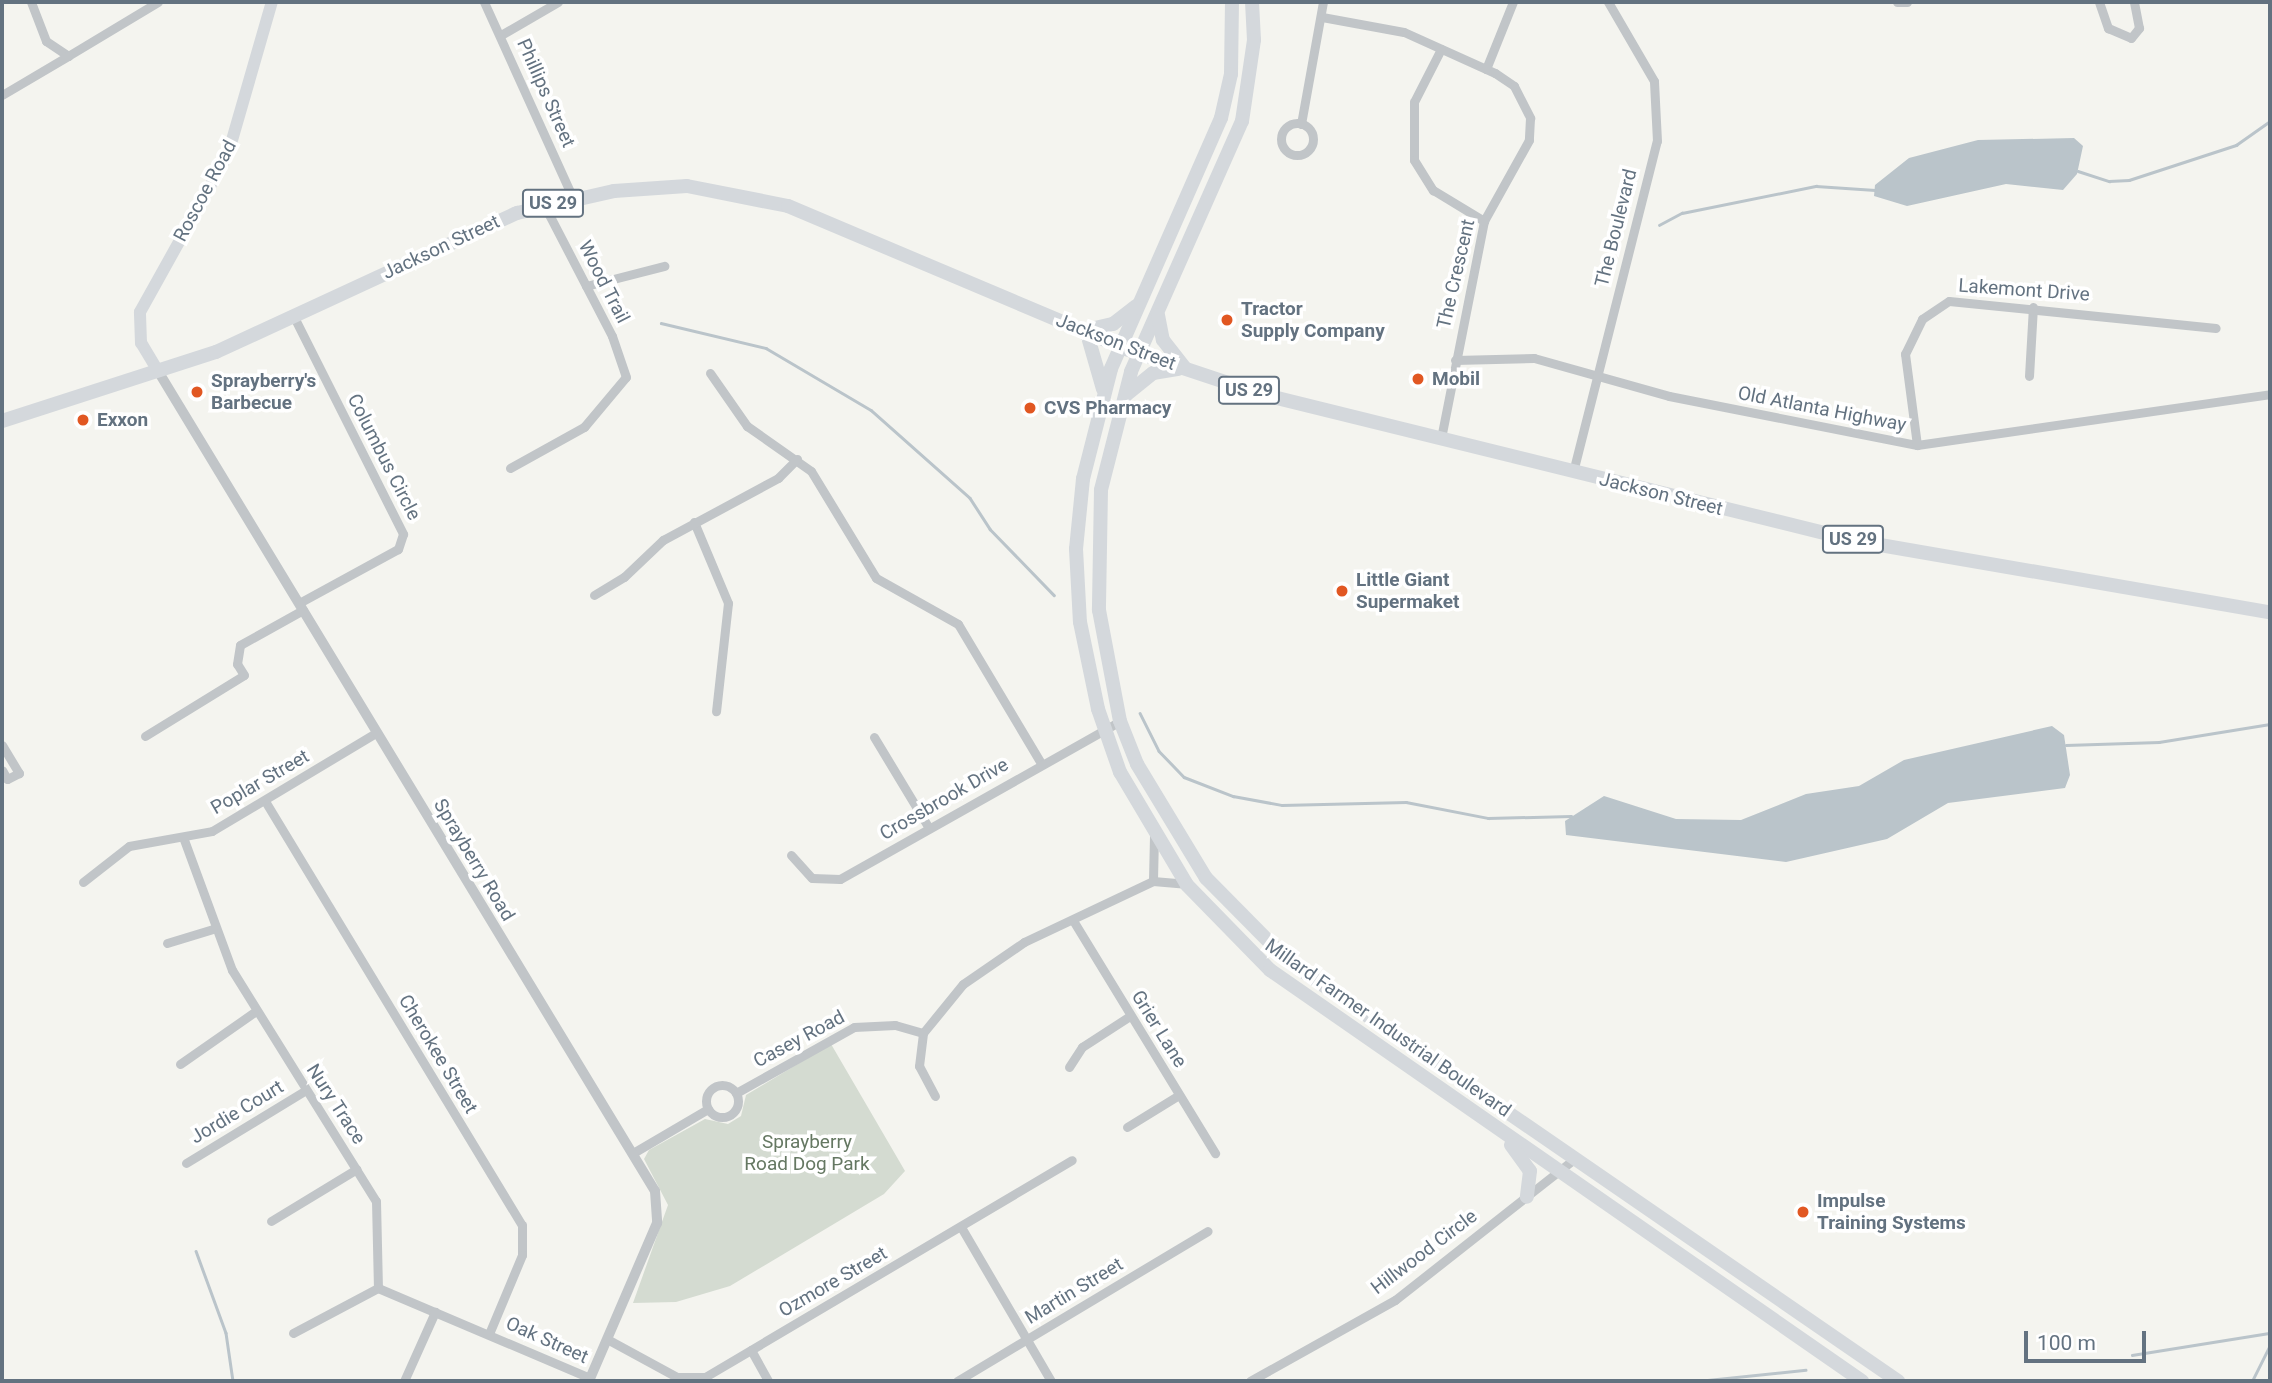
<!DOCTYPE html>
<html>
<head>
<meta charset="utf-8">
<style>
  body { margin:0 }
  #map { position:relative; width:2272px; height:1383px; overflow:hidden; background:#f4f4ef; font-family:Roboto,sans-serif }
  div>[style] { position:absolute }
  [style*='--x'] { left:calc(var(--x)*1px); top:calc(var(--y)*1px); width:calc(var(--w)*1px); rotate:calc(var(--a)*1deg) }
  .green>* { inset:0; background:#d4dbd1 }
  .water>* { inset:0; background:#bac4ca }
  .stream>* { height:2.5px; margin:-1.25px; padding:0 1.25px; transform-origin:1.25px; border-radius:1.25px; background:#bac4ca }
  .minor>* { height:9px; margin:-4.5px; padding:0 4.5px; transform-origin:4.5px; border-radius:4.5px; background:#c1c5c8 }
  .minor>.ring { margin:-4.5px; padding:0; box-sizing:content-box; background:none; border:9px solid #c1c5c8; border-radius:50% }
  .tertiary>* { height:10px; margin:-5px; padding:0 5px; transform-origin:5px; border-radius:5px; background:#c1c5c8 }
  .secondary>* { height:12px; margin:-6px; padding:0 6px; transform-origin:6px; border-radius:6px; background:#d4d8dc }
  .primary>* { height:14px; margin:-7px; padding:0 7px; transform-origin:7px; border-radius:7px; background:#d4d8dc }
  .dots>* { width:19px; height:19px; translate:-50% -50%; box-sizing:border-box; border:4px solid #fff; border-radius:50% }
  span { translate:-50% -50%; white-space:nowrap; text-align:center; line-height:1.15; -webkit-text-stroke:7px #fff; paint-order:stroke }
  .shield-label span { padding:2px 5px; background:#fff; border:2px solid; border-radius:5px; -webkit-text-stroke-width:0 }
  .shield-label { font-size:18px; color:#637280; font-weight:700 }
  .street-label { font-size:19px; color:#637280 }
  .poi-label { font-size:19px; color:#637280; font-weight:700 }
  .left { translate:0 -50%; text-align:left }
  .park-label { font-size:19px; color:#657862 }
  .frame { position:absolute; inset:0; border:4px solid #637280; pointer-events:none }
  .scale { position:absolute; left:2024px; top:1331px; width:122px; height:32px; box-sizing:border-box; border:4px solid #637280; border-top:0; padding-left:9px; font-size:21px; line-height:24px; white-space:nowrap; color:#637280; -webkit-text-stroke:5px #fff; paint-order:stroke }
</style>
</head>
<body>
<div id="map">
  <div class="green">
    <i style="clip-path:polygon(831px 1044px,905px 1171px,884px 1194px,730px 1286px,676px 1302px,633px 1303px,668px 1205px,644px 1159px,649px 1150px,705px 1119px,728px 1124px,741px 1116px,746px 1095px)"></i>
  </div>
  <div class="water">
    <i style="clip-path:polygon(2074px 138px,2083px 146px,2077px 174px,2063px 190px,2006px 184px,1907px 206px,1874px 196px,1875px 185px,1909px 158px,1978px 140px)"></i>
    <i style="clip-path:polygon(2052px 726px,2064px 735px,2070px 775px,2065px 788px,1948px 803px,1887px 839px,1786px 862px,1566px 835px,1565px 821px,1604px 796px,1676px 819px,1741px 820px,1806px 794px,1859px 786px,1904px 760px)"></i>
  </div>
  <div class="stream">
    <i style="--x:2078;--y:171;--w:33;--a:18"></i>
    <i style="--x:2109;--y:181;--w:20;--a:-3"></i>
    <i style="--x:2129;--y:180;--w:113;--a:-18.1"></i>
    <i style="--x:2236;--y:145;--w:42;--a:-35.2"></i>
    <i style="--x:1659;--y:225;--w:26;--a:-28"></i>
    <i style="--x:1682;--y:213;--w:137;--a:-11.4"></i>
    <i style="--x:1816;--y:186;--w:59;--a:3.9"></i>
    <i style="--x:661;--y:323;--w:108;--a:13.4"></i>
    <i style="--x:766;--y:348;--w:122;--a:30.6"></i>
    <i style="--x:871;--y:410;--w:132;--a:41.6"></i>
    <i style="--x:970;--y:498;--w:37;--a:57"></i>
    <i style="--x:990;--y:529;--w:92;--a:45.9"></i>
    <i style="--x:1140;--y:713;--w:42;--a:63.4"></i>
    <i style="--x:1159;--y:751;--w:36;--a:46"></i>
    <i style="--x:1184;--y:777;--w:53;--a:21.2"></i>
    <i style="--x:1233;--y:796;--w:50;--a:10.4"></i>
    <i style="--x:1282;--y:805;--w:124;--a:-1.4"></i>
    <i style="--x:1406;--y:802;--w:84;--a:11"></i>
    <i style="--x:1488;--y:818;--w:83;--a:-1.4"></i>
    <i style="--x:2066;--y:745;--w:93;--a:-1.8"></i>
    <i style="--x:2159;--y:742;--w:112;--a:-9.2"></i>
    <i style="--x:196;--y:1251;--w:87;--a:69.9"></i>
    <i style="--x:226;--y:1333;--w:49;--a:81.7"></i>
    <i style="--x:2132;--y:1355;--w:140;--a:-9.1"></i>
    <i style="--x:1698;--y:1381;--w:108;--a:-5.9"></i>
    <i style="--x:2252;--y:1381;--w:40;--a:-63.4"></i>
  </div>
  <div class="minor">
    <i style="--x:31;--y:2;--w:42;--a:69"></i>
    <i style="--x:46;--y:41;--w:27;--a:34"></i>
    <i style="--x:68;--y:56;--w:105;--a:-31"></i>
    <i style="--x:484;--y:2;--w:215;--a:65.6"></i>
    <i style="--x:1897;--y:2;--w:10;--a:0"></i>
    <i style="--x:2099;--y:2;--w:28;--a:71"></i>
    <i style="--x:2108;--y:28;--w:25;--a:23"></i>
    <i style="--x:2131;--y:38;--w:13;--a:-51"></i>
    <i style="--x:2139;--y:28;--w:26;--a:-101"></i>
    <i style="--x:1322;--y:17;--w:83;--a:10.4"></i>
    <i style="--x:1404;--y:32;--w:100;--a:24.3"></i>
    <i style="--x:1495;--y:73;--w:23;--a:34"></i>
    <i style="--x:1514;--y:86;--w:36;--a:63"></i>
    <i style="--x:1530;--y:118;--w:22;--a:93"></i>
    <i style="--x:1529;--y:140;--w:93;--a:119.1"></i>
    <i style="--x:1484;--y:221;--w:221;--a:101.2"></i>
    <i style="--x:501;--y:35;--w:66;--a:-30.1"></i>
    <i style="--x:1441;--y:49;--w:59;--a:117"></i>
    <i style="--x:1414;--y:102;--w:58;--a:90"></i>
    <i style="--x:1414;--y:160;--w:36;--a:58"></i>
    <i style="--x:1433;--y:190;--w:60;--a:31.3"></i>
    <i style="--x:1486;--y:69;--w:72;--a:-68.1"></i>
    <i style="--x:2;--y:95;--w:77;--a:-30.6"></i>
    <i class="ring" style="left:1281px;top:123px;width:23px;height:23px"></i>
    <i style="--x:1301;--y:124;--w:124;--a:-79.8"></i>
    <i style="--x:586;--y:286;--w:81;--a:-14.4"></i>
    <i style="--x:294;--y:317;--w:243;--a:63.3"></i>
    <i style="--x:403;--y:534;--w:16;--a:108"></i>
    <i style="--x:398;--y:549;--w:113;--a:151.4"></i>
    <i style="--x:1455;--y:360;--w:79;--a:-1.5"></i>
    <i style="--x:1534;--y:358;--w:140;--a:15.7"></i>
    <i style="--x:1669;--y:396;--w:253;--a:11.2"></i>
    <i style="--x:1917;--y:445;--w:357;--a:-8.2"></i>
    <i style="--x:710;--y:373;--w:65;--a:55.1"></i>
    <i style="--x:747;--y:426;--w:78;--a:35.1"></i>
    <i style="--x:811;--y:471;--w:125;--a:58.7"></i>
    <i style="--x:876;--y:578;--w:94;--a:29.3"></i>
    <i style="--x:958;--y:624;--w:162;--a:59.2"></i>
    <i style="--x:2029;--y:376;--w:69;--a:-86.7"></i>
    <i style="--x:1917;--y:445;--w:92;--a:-97.5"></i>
    <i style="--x:1905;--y:354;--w:39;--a:-64"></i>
    <i style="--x:1922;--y:319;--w:32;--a:-34"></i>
    <i style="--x:1949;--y:301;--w:268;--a:5.8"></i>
    <i style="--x:510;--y:468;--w:85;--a:-29"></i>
    <i style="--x:584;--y:427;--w:65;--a:-50"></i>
    <i style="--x:626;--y:377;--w:43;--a:-108.9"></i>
    <i style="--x:612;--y:336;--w:148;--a:-117.4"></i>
    <i style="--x:1573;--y:472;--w:341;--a:-75.8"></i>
    <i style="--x:1657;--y:141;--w:60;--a:-92.9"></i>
    <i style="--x:1654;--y:81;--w:91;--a:-120.2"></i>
    <i style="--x:694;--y:522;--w:88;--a:67.2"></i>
    <i style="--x:728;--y:603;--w:109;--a:96.3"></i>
    <i style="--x:594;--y:595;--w:35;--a:-31"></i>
    <i style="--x:624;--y:577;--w:54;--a:-43.5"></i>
    <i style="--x:663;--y:540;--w:131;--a:-28.3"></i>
    <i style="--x:778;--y:478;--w:27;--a:-45"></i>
    <i style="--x:145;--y:736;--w:116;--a:-31.6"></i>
    <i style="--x:244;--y:675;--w:13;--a:-122"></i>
    <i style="--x:237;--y:664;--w:19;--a:-81"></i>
    <i style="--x:240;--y:645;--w:72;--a:-29.1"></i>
    <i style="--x:874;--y:737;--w:106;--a:58.9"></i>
    <i style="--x:2;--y:745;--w:33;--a:59"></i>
    <i style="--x:19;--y:773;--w:13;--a:153"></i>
    <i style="--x:7;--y:779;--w:10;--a:-119"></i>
    <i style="--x:265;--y:801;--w:496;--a:58.8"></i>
    <i style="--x:522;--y:1225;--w:30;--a:90"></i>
    <i style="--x:522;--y:1255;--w:86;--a:112.7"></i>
    <i style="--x:1154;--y:836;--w:45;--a:91.3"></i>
    <i style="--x:1153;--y:881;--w:32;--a:5"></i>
    <i style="--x:183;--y:837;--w:142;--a:69.8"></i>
    <i style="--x:232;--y:970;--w:272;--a:58.1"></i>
    <i style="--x:376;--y:1201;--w:87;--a:88.7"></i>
    <i style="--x:791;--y:855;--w:31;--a:48"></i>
    <i style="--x:812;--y:878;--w:28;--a:2"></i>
    <i style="--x:840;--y:879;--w:322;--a:-29.4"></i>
    <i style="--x:83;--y:882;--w:58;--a:-38"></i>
    <i style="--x:129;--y:846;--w:84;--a:-10.2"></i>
    <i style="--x:212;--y:831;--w:191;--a:-30.9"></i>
    <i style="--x:1074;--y:922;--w:271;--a:58.6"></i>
    <i style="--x:167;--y:943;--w:48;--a:-16.9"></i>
    <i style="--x:180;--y:1064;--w:93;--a:-34.9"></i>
    <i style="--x:1069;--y:1067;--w:24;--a:-57"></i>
    <i style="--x:1082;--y:1047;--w:57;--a:-32.9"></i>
    <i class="ring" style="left:706px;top:1085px;width:23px;height:23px"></i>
    <i style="--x:736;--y:1093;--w:135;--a:-29.2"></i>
    <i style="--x:854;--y:1027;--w:41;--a:-2.8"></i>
    <i style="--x:895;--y:1025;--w:29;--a:16"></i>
    <i style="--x:935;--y:1096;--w:34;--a:-118"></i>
    <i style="--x:919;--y:1066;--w:33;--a:-83"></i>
    <i style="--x:923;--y:1033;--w:63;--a:-50.8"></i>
    <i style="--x:963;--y:984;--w:74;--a:-34.5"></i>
    <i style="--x:1024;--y:942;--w:143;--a:-25.3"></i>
    <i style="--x:1127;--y:1127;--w:61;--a:-31.6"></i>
    <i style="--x:633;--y:1153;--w:87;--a:-30.4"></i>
    <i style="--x:186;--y:1163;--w:140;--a:-31.3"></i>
    <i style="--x:271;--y:1221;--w:100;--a:-31.2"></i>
    <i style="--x:961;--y:1227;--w:178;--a:59.7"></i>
    <i style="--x:378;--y:1288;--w:230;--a:23"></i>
    <i style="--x:293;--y:1333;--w:96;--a:-27.9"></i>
    <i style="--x:607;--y:1339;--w:80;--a:28.5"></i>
    <i style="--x:677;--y:1377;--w:28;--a:0"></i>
    <i style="--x:705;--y:1377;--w:426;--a:-30.6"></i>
    <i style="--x:751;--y:1350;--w:35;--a:61"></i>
    <i style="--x:404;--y:1381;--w:76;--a:-65.8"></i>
    <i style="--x:957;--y:1381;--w:292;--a:-30.9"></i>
    <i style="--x:1250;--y:1381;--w:166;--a:-29.2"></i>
    <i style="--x:1395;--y:1300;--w:228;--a:-38.2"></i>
  </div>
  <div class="tertiary">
    <i style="--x:158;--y:371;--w:959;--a:58.78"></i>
    <i style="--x:655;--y:1191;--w:32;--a:86"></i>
    <i style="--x:657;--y:1223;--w:172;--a:113.3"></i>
  </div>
  <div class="secondary">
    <i style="--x:158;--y:371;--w:33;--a:-121"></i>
    <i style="--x:141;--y:343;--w:31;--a:-92"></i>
    <i style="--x:140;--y:312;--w:181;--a:-60.9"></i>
    <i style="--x:228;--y:154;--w:158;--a:-73.9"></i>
  </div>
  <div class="primary">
    <i style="--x:1232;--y:2;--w:72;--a:90.8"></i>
    <i style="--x:1231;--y:74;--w:45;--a:102.8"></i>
    <i style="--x:1221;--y:118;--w:274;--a:113.7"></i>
    <i style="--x:1111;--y:369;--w:114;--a:104.3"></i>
    <i style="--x:1083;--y:479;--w:70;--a:95.7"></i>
    <i style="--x:1076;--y:549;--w:73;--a:86.9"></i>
    <i style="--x:1080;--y:622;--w:89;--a:78.3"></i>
    <i style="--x:1098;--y:709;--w:67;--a:70.8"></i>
    <i style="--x:1120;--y:772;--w:131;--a:59.3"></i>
    <i style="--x:1187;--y:885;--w:119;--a:45.7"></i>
    <i style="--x:1270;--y:970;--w:721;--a:34.77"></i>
    <i style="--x:1252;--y:2;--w:38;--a:87"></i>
    <i style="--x:1254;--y:40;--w:82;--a:98.4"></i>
    <i style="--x:1242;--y:121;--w:274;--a:113.9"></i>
    <i style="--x:1131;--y:372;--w:122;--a:104.3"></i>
    <i style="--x:1101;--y:490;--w:120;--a:91"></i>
    <i style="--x:1099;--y:610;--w:113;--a:79.3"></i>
    <i style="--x:1120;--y:721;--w:46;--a:68.4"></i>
    <i style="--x:1137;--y:764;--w:133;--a:58.8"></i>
    <i style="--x:1206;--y:878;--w:117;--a:45.3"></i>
    <i style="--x:1288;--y:961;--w:741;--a:34.55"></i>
    <i style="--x:1158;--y:315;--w:25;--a:79"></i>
    <i style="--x:1163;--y:340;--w:34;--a:52"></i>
    <i style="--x:1103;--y:389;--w:61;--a:-106.1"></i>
    <i style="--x:1086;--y:330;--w:28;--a:-13"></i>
    <i style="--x:1113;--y:324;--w:29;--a:-38"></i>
    <i style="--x:1127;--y:394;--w:33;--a:-39"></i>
    <i style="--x:1153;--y:373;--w:26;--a:-9"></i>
    <i style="--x:2;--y:421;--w:225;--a:-17.9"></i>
    <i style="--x:216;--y:352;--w:332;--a:-24.8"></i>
    <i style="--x:517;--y:213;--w:99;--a:-12.8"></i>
    <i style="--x:614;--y:191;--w:73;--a:-3.9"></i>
    <i style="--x:687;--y:186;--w:103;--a:11.2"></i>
    <i style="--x:788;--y:206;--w:367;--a:22.9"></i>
    <i style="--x:1126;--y:349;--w:142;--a:18.4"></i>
    <i style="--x:1261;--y:394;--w:614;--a:13.86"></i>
    <i style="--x:1857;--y:541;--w:419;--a:9.8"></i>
    <i style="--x:1511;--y:1145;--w:32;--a:54"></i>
    <i style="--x:1530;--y:1171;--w:26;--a:97"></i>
  </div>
  <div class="dots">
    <i style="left:1227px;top:320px;background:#e15722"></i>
    <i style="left:1418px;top:379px;background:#e15722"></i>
    <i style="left:197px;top:392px;background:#e15722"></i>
    <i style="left:1030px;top:408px;background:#e15722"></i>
    <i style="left:83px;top:420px;background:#e15722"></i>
    <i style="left:1342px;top:591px;background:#e15722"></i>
    <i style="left:1803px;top:1212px;background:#e15722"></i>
  </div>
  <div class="shield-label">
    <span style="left:553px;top:203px">US 29</span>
    <span style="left:1249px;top:390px">US 29</span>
    <span style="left:1853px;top:539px">US 29</span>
  </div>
  <div class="street-label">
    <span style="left:546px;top:93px;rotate:66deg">Phillips Street</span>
    <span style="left:205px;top:191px;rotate:-62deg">Roscoe Road</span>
    <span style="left:1616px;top:228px;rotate:-76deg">The Boulevard</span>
    <span style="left:441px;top:247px;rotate:-25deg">Jackson Street</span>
    <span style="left:1456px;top:274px;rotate:-77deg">The Crescent</span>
    <span style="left:604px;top:282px;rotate:63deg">Wood Trail</span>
    <span style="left:2024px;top:290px;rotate:4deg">Lakemont Drive</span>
    <span style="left:1116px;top:342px;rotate:21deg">Jackson Street</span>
    <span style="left:1822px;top:409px;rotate:11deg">Old Atlanta Highway</span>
    <span style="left:384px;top:457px;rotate:63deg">Columbus Circle</span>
    <span style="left:1661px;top:494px;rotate:14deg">Jackson Street</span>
    <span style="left:260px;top:782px;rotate:-30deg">Poplar Street</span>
    <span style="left:944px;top:799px;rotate:-30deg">Crossbrook Drive</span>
    <span style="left:474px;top:860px;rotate:59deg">Sprayberry Road</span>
    <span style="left:1388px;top:1028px;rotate:35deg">Millard Farmer Industrial Boulevard</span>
    <span style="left:1159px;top:1029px;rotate:58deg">Grier Lane</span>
    <span style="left:799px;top:1039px;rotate:-28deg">Casey Road</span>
    <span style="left:438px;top:1054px;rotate:59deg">Cherokee Street</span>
    <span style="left:336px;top:1104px;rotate:57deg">Nury Trace</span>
    <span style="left:237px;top:1112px;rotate:-31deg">Jordie Court</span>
    <span style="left:1424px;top:1252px;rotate:-37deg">Hillwood Circle</span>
    <span style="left:833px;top:1282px;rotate:-30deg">Ozmore Street</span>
    <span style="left:1074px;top:1291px;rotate:-31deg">Martin Street</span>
    <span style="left:547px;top:1340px;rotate:24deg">Oak Street</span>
  </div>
  <div class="poi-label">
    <span class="left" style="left:1241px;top:320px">Tractor<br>Supply Company</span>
    <span class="left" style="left:1432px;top:379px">Mobil</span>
    <span class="left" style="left:211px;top:392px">Sprayberry's<br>Barbecue</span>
    <span class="left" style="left:1044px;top:408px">CVS Pharmacy</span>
    <span class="left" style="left:97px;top:420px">Exxon</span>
    <span class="left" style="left:1356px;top:591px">Little Giant<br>Supermaket</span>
    <span class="left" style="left:1817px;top:1212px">Impulse<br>Training Systems</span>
  </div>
  <div class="park-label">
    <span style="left:807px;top:1153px">Sprayberry<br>Road Dog Park</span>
  </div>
  <div class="frame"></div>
  <div class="scale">100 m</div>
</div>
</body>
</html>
